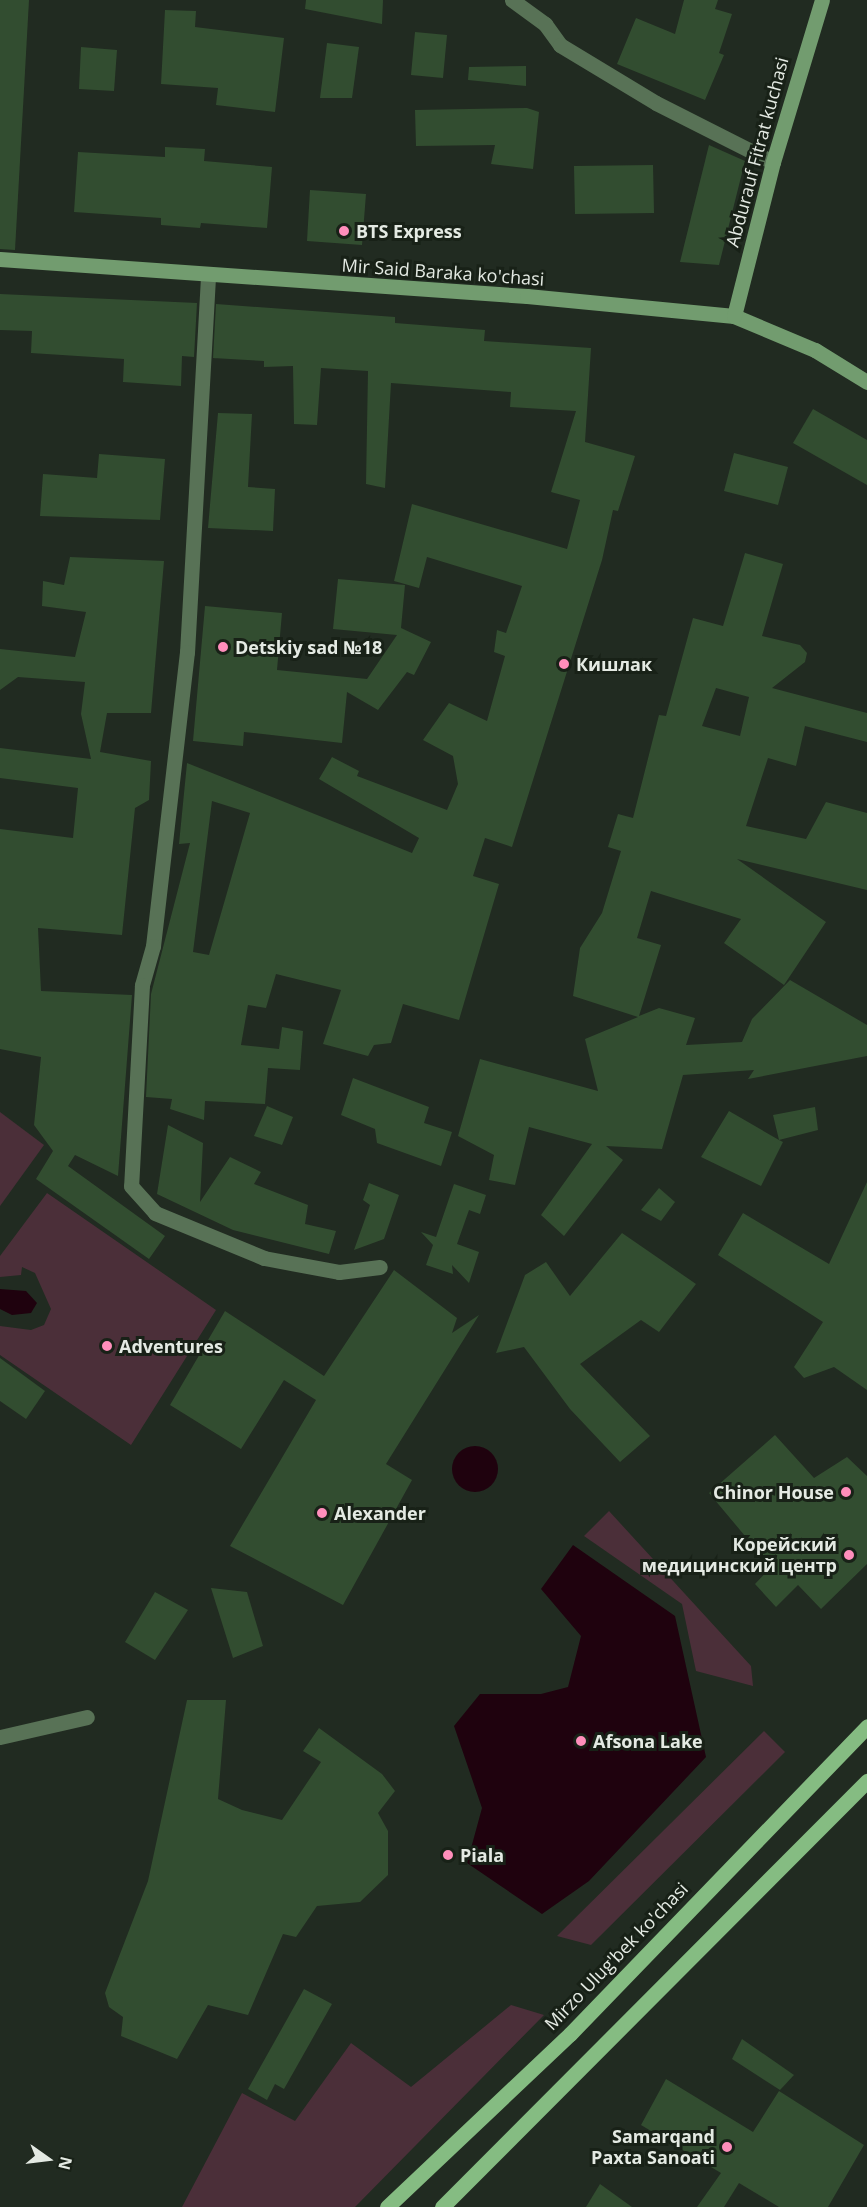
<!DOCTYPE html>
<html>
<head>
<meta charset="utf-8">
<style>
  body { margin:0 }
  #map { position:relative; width:867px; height:2207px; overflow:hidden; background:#212b21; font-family:"Open Sans",sans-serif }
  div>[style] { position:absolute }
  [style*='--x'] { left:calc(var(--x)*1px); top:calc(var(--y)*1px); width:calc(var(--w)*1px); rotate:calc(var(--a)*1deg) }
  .green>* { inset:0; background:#4b2f39 }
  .water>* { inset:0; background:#1f020e }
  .round { border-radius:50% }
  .building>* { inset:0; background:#324d30 }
  .street>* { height:15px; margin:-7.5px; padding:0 7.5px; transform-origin:7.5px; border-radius:7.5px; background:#587256 }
  .secondary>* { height:15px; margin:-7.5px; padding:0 7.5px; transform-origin:7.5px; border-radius:7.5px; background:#729c6f }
  .primary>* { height:15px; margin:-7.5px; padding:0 7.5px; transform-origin:7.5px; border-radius:7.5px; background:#85bc82 }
  .dots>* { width:16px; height:16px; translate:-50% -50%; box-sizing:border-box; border:3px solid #182117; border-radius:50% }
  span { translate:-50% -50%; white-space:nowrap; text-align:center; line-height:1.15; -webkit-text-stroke:6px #182117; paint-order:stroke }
  .street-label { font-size:18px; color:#e4eae3 }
  .poi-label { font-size:18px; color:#e4eae3; font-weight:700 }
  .left { translate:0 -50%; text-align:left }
  .right { translate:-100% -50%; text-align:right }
  .north { position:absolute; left:18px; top:2129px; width:60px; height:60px; -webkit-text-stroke:4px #182117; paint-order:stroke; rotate:104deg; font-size:16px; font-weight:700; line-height:24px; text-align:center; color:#e4eae3 }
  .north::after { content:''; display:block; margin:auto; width:21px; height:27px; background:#e4eae3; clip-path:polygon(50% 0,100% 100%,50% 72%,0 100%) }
</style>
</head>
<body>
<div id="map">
  <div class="green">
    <i style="clip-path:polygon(0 1112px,44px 1145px,0 1206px)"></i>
    <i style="clip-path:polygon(47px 1193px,216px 1310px,131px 1445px,0 1355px,0 1326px,31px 1330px,44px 1325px,51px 1309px,35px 1273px,22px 1267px,21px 1275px,0 1277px,0 1256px)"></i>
    <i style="clip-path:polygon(609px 1511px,751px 1666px,753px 1686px,696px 1671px,682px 1604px,584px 1536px)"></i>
    <i style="clip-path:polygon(764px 1731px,785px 1752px,591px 1945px,557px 1936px)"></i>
    <i style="clip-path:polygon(511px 2005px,544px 2015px,355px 2207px,182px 2207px,242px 2093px,295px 2121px,351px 2043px,411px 2087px)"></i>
  </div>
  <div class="water">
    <i style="clip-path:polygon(0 1289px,26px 1291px,37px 1303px,31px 1313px,12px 1315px,0 1309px)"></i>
    <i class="round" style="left:452px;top:1446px;width:46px;height:46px"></i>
    <i style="clip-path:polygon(573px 1545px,675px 1616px,706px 1757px,589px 1881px,542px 1914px,467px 1863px,482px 1808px,454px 1726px,480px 1694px,541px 1694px,568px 1687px,581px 1636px,541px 1589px)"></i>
  </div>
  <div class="building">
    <i style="clip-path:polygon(0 0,29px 0,15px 250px,0 249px)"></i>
    <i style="clip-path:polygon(306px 0,383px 0,382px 24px,305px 9px)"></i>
    <i style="clip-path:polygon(684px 0,718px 0,715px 9px,732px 14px,719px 53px,724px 55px,705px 100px,617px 64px,636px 18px,675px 34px)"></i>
    <i style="clip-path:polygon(165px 10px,196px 11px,195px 27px,284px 38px,275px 112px,216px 105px,218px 88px,161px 84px)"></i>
    <i style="clip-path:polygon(415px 32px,447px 35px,443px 78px,411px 75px)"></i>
    <i style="clip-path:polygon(327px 43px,359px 47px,352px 98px,320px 98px)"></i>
    <i style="clip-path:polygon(81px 47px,117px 50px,114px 91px,79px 89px)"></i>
    <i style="clip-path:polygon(526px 66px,526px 86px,468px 80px,469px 67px)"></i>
    <i style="clip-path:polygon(527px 108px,539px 112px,533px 169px,491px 164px,495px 145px,416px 146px,415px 110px)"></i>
    <i style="clip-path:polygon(709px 145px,745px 161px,719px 265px,680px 262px)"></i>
    <i style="clip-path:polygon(165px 147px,205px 149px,204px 161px,272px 167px,267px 228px,201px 223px,200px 228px,161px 225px,161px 218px,74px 212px,78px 152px,165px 157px)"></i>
    <i style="clip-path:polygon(653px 165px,654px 213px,575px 214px,574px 166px)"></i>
    <i style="clip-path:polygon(310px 190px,366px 194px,362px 245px,307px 241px)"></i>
    <i style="clip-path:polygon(0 294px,197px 303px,194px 357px,182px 356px,181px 386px,123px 382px,124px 359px,31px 353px,32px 331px,0 330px)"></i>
    <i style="clip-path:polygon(evenodd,216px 304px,395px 317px,395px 323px,485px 330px,484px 341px,591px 348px,585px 442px,635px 456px,618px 511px,613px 510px,602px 560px,512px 847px,485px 838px,473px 876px,499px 884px,459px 1020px,403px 1004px,391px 1043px,374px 1045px,368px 1056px,323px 1044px,341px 990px,276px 974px,266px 1008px,248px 1005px,241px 1045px,279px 1049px,282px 1027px,303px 1031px,300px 1070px,268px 1068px,265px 1104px,205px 1101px,204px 1120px,170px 1109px,172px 1099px,146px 1097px,151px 994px,190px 843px,179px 844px,187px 763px,412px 853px,419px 838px,319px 779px,332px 757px,359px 771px,357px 776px,447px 810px,458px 784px,453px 756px,423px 740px,449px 703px,487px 721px,505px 656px,494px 652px,497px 630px,506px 633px,522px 586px,427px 557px,419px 588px,394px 581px,412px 504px,567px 549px,580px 500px,551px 492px,576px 411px,510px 407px,511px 392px,391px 383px,385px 488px,366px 484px,368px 371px,321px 368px,317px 425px,294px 424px,293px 366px,264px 367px,264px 361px,213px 358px,216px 304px,212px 801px,250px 813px,209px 955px,193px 952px,212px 801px)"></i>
    <i style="clip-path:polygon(813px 409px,867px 440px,867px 485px,793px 443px)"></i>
    <i style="clip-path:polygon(218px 413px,252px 414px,248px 487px,275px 489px,273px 531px,208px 528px)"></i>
    <i style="clip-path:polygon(734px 453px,788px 467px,778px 505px,724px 491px)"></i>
    <i style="clip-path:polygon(99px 454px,165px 459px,160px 520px,40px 516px,43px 474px,97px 478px)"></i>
    <i style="clip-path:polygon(evenodd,745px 553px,783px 564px,762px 636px,800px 645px,807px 653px,805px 662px,772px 688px,867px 713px,867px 742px,805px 726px,796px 766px,768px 758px,746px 826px,806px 839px,826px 802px,867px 813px,867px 890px,737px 859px,826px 922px,784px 985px,724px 943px,741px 919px,651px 891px,637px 938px,661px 945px,639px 1016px,659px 1008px,695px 1018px,686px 1045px,742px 1042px,752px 1019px,790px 980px,867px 1025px,867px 1056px,748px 1079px,754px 1070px,683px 1075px,662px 1149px,606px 1146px,623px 1160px,564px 1236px,541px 1215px,592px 1144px,529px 1127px,515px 1185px,489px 1180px,494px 1155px,458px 1136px,480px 1059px,598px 1091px,585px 1039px,638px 1017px,573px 996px,580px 948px,602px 913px,621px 851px,608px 847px,618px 814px,633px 818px,659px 715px,666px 716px,693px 618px,723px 626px,745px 553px,716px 688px,749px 697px,740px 736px,702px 726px,716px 688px)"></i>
    <i style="clip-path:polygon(70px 557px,164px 561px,151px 713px,107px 713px,100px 752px,151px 761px,149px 800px,135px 808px,122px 935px,38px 928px,41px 991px,132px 995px,118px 1176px,75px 1155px,68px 1166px,165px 1236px,149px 1259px,36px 1179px,53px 1151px,34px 1125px,41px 1057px,0 1049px,0 829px,73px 838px,78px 788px,0 778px,0 748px,91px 759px,81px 714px,85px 682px,18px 677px,0 690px,0 649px,75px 657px,86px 612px,42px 606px,43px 581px,64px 585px)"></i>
    <i style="clip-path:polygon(338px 579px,405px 585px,401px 628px,431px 642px,414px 675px,407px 672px,378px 710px,347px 692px,342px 743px,244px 732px,243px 746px,193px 741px,205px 606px,282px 613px,277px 670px,367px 679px,397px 635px,333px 629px)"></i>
    <i style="clip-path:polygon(353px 1078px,429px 1107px,424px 1123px,452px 1132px,441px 1166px,377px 1143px,375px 1129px,341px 1115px)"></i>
    <i style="clip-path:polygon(267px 1106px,293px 1117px,282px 1145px,254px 1136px)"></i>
    <i style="clip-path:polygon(815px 1107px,818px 1130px,779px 1140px,783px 1142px,761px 1186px,701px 1157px,729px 1111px,779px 1140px,773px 1115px)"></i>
    <i style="clip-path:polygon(168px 1125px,203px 1143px,200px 1202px,230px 1157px,261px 1172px,254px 1184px,308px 1205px,305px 1224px,336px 1231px,329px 1254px,233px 1230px,157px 1194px)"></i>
    <i style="clip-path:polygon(867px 1182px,867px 1390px,834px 1367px,804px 1378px,794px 1367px,823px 1322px,718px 1255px,743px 1213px,829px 1264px)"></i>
    <i style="clip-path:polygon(369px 1183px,399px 1195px,384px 1239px,354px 1250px,370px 1205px,363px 1200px)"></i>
    <i style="clip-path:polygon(454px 1184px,486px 1195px,480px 1214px,469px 1210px,457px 1244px,479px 1252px,469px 1283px,452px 1265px,453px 1274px,426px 1265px,433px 1245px,421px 1232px,436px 1237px)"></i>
    <i style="clip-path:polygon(659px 1188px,675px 1202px,661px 1221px,641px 1210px)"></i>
    <i style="clip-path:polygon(622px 1233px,696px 1284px,659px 1332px,641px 1320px,580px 1364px,650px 1436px,620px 1462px,570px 1409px,524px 1347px,496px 1353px,525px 1275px,546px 1262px,570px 1296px)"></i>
    <i style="clip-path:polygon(394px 1270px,457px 1318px,452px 1333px,479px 1315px,386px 1464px,412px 1480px,343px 1605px,230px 1546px,316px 1400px,284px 1380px,241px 1449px,170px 1405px,225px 1311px,324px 1376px)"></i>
    <i style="clip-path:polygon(0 1358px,45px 1391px,26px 1419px,0 1401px)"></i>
    <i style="clip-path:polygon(775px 1435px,814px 1478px,847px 1457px,867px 1476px,867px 1564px,821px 1609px,798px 1585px,776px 1607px,755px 1584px,771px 1567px,709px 1493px)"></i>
    <i style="clip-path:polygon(211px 1588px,247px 1592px,263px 1646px,233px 1658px)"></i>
    <i style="clip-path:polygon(155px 1592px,188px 1610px,155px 1660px,125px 1642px)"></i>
    <i style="clip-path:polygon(187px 1700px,226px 1700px,218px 1799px,242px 1810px,282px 1820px,321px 1762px,303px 1751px,319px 1728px,382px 1774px,395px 1791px,378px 1813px,388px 1831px,388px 1875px,360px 1902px,317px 1906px,296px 1937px,283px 1934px,248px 2015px,208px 2005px,177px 2059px,121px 2036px,123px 2017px,109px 2007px,105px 1993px,148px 1881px)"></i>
    <i style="clip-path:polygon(304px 1989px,332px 2004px,284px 2089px,275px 2084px,267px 2100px,248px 2089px)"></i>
    <i style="clip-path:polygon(742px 2039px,794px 2075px,780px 2090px,732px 2059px)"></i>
    <i style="clip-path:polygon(666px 2079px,753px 2132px,779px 2091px,864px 2145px,828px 2207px,779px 2207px,739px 2183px,724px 2207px,697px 2207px,721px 2173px,641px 2125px)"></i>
    <i style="clip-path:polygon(600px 2184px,632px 2207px,586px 2207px)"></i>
  </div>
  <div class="street">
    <i style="--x:512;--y:0;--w:41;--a:36"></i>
    <i style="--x:545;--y:24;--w:26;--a:54"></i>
    <i style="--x:560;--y:45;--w:112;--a:31.1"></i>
    <i style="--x:656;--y:103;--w:131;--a:26.8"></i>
    <i style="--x:208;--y:277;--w:376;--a:93.2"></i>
    <i style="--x:187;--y:652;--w:296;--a:96.6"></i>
    <i style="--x:153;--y:946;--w:41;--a:105.8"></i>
    <i style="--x:142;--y:985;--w:201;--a:93.1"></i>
    <i style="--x:131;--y:1186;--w:36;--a:48"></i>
    <i style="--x:155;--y:1213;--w:118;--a:22.4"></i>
    <i style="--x:264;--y:1258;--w:76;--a:10.6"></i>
    <i style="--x:339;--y:1272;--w:41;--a:-7"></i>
    <i style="--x:0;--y:1737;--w:89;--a:-12.9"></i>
  </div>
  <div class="secondary">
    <i style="--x:0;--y:259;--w:528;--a:4.02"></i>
    <i style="--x:527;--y:296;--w:208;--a:5.5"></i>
    <i style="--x:734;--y:316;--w:88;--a:22.8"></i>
    <i style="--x:815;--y:350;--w:61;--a:31.6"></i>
    <i style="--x:734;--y:316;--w:159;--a:-75.8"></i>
    <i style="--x:773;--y:162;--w:169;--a:-73.2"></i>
  </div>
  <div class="primary">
    <i style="--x:387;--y:2207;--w:252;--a:-43.4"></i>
    <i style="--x:570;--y:2034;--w:428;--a:-46"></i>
    <i style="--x:442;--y:2207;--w:602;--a:-45.07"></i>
  </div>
  <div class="dots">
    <i style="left:344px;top:231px;background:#ff8ebb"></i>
    <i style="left:223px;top:647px;background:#ff8ebb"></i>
    <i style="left:564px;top:664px;background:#ff8ebb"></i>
    <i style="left:107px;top:1346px;background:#ff8ebb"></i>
    <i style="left:846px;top:1492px;background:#ff8ebb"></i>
    <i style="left:322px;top:1513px;background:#ff8ebb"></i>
    <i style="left:849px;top:1555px;background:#ff8ebb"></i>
    <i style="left:581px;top:1741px;background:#ff8ebb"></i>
    <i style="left:448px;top:1855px;background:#ff8ebb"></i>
    <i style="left:727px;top:2147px;background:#ff8ebb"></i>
  </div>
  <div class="street-label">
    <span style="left:757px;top:152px;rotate:-75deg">Abdurauf Fitrat kuchasi</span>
    <span style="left:443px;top:272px;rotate:4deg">Mir Said Baraka ko'chasi</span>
    <span style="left:616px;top:1956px;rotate:-46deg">Mirzo Ulug'bek ko'chasi</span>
  </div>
  <div class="poi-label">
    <span class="left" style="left:356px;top:231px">BTS Express</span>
    <span class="left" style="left:235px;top:647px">Detskiy sad №18</span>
    <span class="left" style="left:576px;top:664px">Кишлак</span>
    <span class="left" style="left:119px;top:1346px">Adventures</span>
    <span class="right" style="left:834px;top:1492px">Chinor House</span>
    <span class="left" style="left:334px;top:1513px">Alexander</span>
    <span class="right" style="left:837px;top:1555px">Корейский<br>медицинский центр</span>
    <span class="left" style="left:593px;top:1741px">Afsona Lake</span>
    <span class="left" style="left:460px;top:1855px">Piala</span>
    <span class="right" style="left:715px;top:2147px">Samarqand<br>Paxta Sanoati</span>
  </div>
  <div class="north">N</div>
</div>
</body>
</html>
